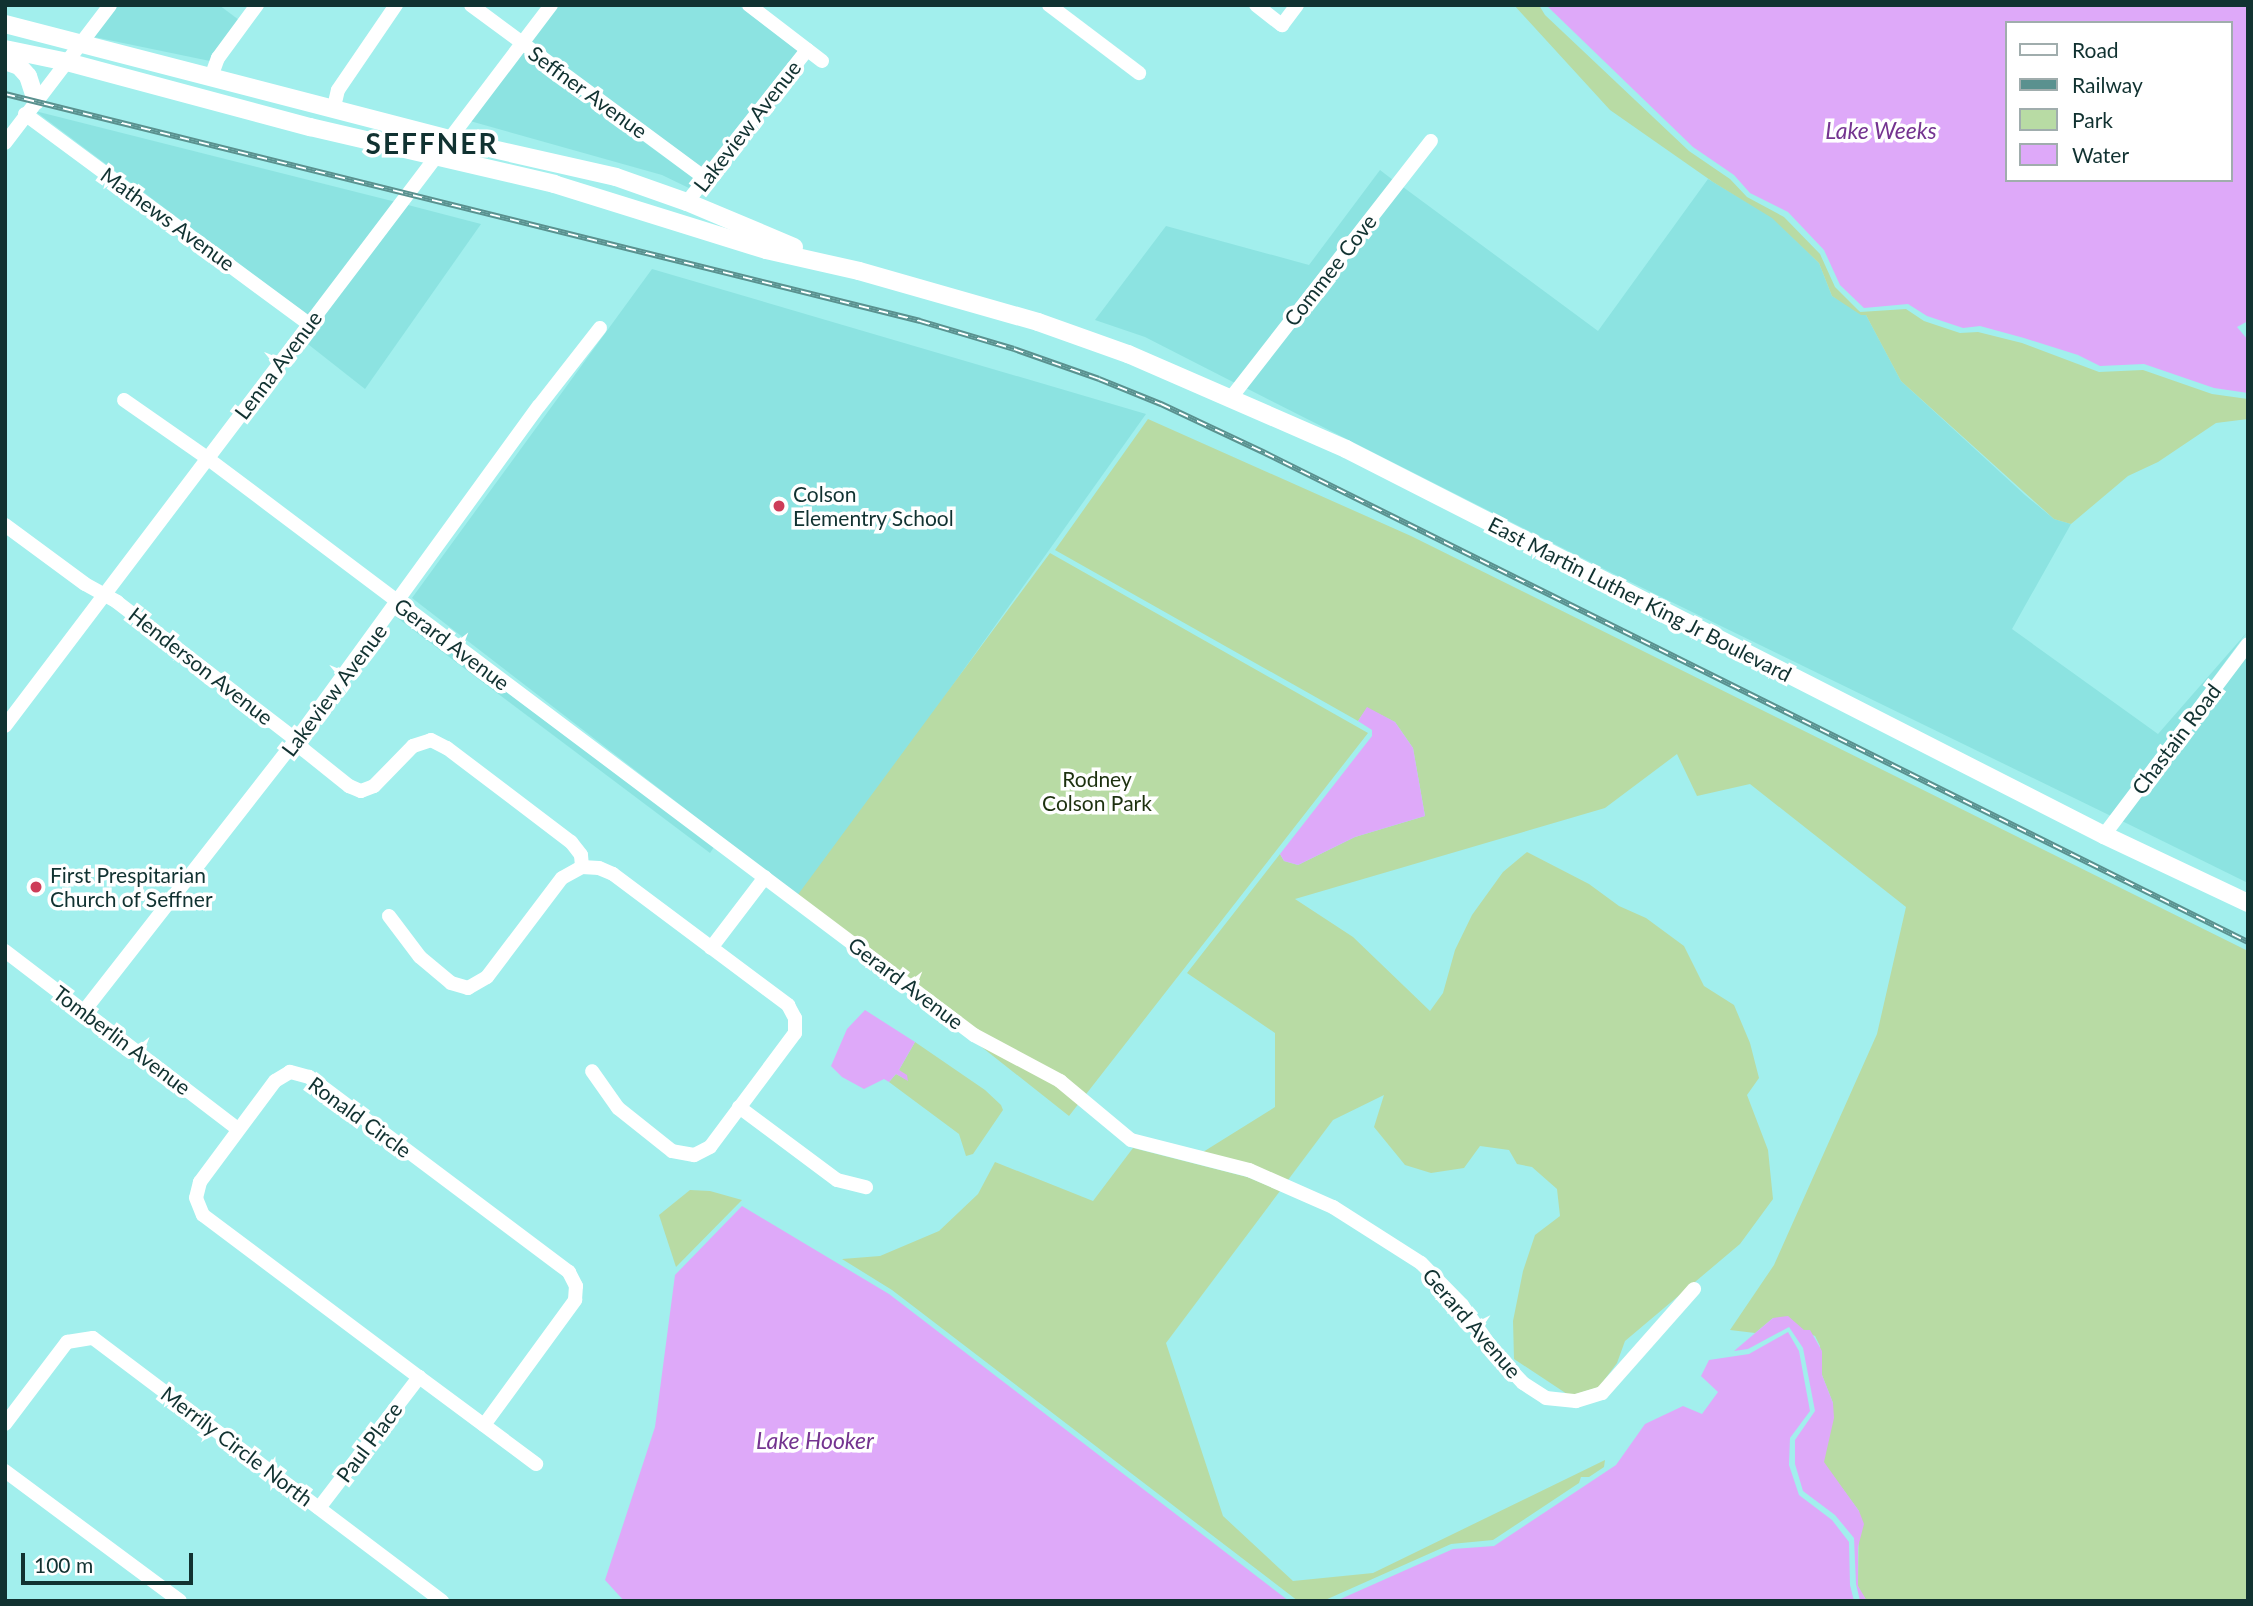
<!DOCTYPE html>
<html>
<head>
<meta charset="utf-8">
<style>
  body { margin:0 }
  #map { position:relative; width:2253px; height:1606px; overflow:hidden; background:#a2efed; font-family:Lato,sans-serif }
  div>[style] { position:absolute }
  [style*='--x'] { left:calc(var(--x)*1px); top:calc(var(--y)*1px); width:calc(var(--w)*1px); rotate:calc(var(--a)*1deg) }
  .built>* { inset:0; background:#8ce3e1 }
  .green>* { inset:0; background:#b8dba4 }
  .water>* { inset:0; background:#dea9f9 }
  .minor>* { height:14px; margin:-7px; padding:0 7px; transform-origin:7px; border-radius:7px; background:#fff }
  .major>* { height:18px; margin:-9px; padding:0 9px; transform-origin:9px; border-radius:9px; background:#fff }
  .rail>* { height:6px; margin-top:-3px; transform-origin:0; background:repeating-linear-gradient(90deg,#fff 0 10px,#5a918f 0 20px); box-sizing:border-box; border-block:2px solid #5a918f }
  .dots>* { width:19px; height:19px; translate:-50% -50%; box-sizing:border-box; border:4px solid #fff; border-radius:50% }
  span { translate:-50% -50%; white-space:nowrap; text-align:center; line-height:1.15; -webkit-text-stroke:7px #fff; paint-order:stroke }
  .street-label { font-size:21px; color:#113231 }
  .poi-label { font-size:21px; color:#113231 }
  .left { translate:0 -50%; text-align:left }
  .park-label { font-size:21px; color:#1d310f }
  .water-label { font-size:23px; color:#743490; font-style:italic }
  .district-label { font-size:28px; color:#113231; font-weight:700; letter-spacing:2px }
  .frame { position:absolute; inset:0; border:7px solid #113231; pointer-events:none }
  .legend { position:absolute; left:2005px; top:21px; width:228px; height:161px; box-sizing:border-box; background:#fff; border:2px solid #a0adad; margin:0; padding:9px 12px; list-style:none; font-size:21px; color:#113231 }
  .legend li { display:flex; align-items:center; gap:14px; height:35px }
  .legend b { width:35px; border:2px solid #a0adad }
  .scale { position:absolute; left:21px; top:1553px; width:172px; height:32px; box-sizing:border-box; border:4px solid #113231; border-top:0; padding-left:9px; font-size:21px; line-height:24px; white-space:nowrap; color:#113231; -webkit-text-stroke:5px #fff; paint-order:stroke }
</style>
</head>
<body>
<div id="map">
  <div class="built">
    <i style="clip-path:polygon(118px 5px,219px 5px,239px 20px,210px 61px,94px 37px)"></i>
    <i style="clip-path:polygon(558px 5px,738px 5px,798px 51px,705px 171px,531px 42px)"></i>
    <i style="clip-path:polygon(523px 53px,697px 181px,691px 189px,662px 175px,470px 121px)"></i>
    <i style="clip-path:polygon(35px 111px,396px 202px,309px 316px)"></i>
    <i style="clip-path:polygon(1380px 170px,1393px 180px,1235px 383px,1145px 337px,1095px 320px,1166px 226px,1309px 265px)"></i>
    <i style="clip-path:polygon(1708px 179px,1772px 217px,1819px 263px,1832px 296px,1866px 315px,1901px 381px,2025px 495px,2054px 519px,2071px 524px,2012px 629px,2158px 734px,2248px 631px,2111px 816px,1612px 573px,1246px 388px,1403px 187px,1598px 331px)"></i>
    <i style="clip-path:polygon(408px 205px,481px 224px,365px 389px,304px 341px)"></i>
    <i style="clip-path:polygon(652px 269px,1146px 414px,801px 898px,412px 598px)"></i>
    <i style="clip-path:polygon(399px 612px,714px 847px,710px 853px,396px 617px)"></i>
    <i style="clip-path:polygon(2248px 654px,2248px 883px,2122px 821px)"></i>
  </div>
  <div class="green">
    <i style="clip-path:polygon(1514px 5px,1539px 5px,1545px 15px,1689px 151px,1730px 179px,1747px 197px,1784px 217px,1820px 254px,1835px 287px,1860px 312px,1906px 309px,1924px 321px,1960px 333px,1978px 332px,2022px 343px,2099px 372px,2143px 370px,2212px 394px,2248px 399px,2248px 419px,2216px 423px,2158px 462px,2128px 476px,2071px 524px,2054px 519px,1901px 381px,1866px 315px,1861px 315px,1832px 296px,1819px 263px,1772px 218px,1713px 182px,1610px 110px)"></i>
    <i style="clip-path:polygon(1148px 419px,1411px 536px,2248px 951px,2248px 1601px,1865px 1600px,1858px 1586px,1859px 1511px,1823px 1462px,1833px 1403px,1822px 1375px,1820px 1346px,1815px 1336px,1773px 1318px,1755px 1333px,1730px 1330px,1774px 1265px,1877px 1034px,1906px 907px,1750px 784px,1697px 796px,1677px 754px,1605px 808px,1295px 899px,1353px 937px,1430px 1011px,1443px 993px,1455px 950px,1472px 915px,1503px 872px,1527px 852px,1589px 884px,1619px 906px,1646px 918px,1684px 946px,1704px 986px,1734px 1005px,1750px 1043px,1759px 1078px,1747px 1095px,1768px 1150px,1773px 1199px,1740px 1244px,1625px 1341px,1617px 1363px,1599px 1387px,1576px 1394px,1567px 1394px,1514px 1359px,1513px 1321px,1523px 1271px,1535px 1235px,1560px 1216px,1557px 1189px,1532px 1167px,1517px 1164px,1509px 1150px,1480px 1146px,1464px 1168px,1431px 1173px,1405px 1165px,1374px 1127px,1384px 1095px,1333px 1120px,1288px 1180px,1203px 1152px,1275px 1107px,1275px 1033px,1187px 973px,1280px 854px,1284px 861px,1298px 865px,1355px 837px,1425px 816px,1413px 748px,1395px 722px,1367px 708px,1358px 721px,1055px 550px)"></i>
    <i style="clip-path:polygon(1050px 553px,1368px 733px,1069px 1116px,921px 999px,791px 904px)"></i>
    <i style="clip-path:polygon(915px 1042px,985px 1090px,1001px 1105px,1003px 1110px,973px 1154px,966px 1156px,959px 1134px,889px 1082px,896px 1074px,907px 1080px,899px 1070px)"></i>
    <i style="clip-path:polygon(1133px 1148px,1247px 1177px,1280px 1191px,1166px 1343px,1223px 1516px,1293px 1581px,1373px 1573px,1605px 1460px,1604px 1467px,1589px 1477px,1581px 1477px,1579px 1483px,1493px 1540px,1451px 1544px,1323px 1601px,1298px 1601px,892px 1290px,842px 1259px,880px 1256px,939px 1231px,978px 1194px,995px 1162px,1093px 1201px)"></i>
    <i style="clip-path:polygon(690px 1190px,710px 1191px,742px 1200px,676px 1267px,659px 1215px)"></i>
  </div>
  <div class="water">
    <i style="clip-path:polygon(evenodd,1546px 5px,2248px 5px,2248px 321px,2237px 327px,2248px 340px,2248px 393px,2214px 388px,2144px 364px,2100px 366px,2078px 355px,2024px 338px,1980px 326px,1963px 328px,1927px 316px,1908px 304px,1864px 308px,1840px 285px,1824px 250px,1788px 212px,1750px 193px,1734px 175px,1693px 147px,1546px 5px,2006px 23px,2230px 23px,2230px 180px,2006px 180px,2006px 23px)"></i>
    <i style="clip-path:polygon(1367px 707px,1395px 722px,1413px 748px,1425px 816px,1355px 837px,1298px 865px,1284px 861px,1280px 854px,1372px 736px,1372px 730px,1358px 721px)"></i>
    <i style="clip-path:polygon(865px 1010px,915px 1042px,899px 1070px,907px 1075px,908px 1081px,896px 1074px,889px 1082px,884px 1079px,864px 1089px,842px 1077px,831px 1066px,847px 1029px)"></i>
    <i style="clip-path:polygon(742px 1206px,889px 1294px,1289px 1601px,624px 1601px,605px 1580px,655px 1427px,675px 1275px)"></i>
    <i style="clip-path:polygon(1788px 1316px,1804px 1330px,1810px 1330px,1822px 1351px,1822px 1375px,1833px 1403px,1834px 1418px,1824px 1462px,1859px 1511px,1864px 1524px,1858px 1547px,1858px 1586px,1867px 1601px,1860px 1601px,1856px 1584px,1854px 1538px,1835px 1515px,1803px 1491px,1795px 1464px,1795px 1440px,1815px 1411px,1803px 1348px,1789px 1327px,1748px 1349px,1734px 1351px,1773px 1318px)"></i>
    <i style="clip-path:polygon(1788px 1332px,1799px 1351px,1810px 1411px,1790px 1438px,1789px 1465px,1799px 1495px,1832px 1520px,1849px 1542px,1850px 1585px,1854px 1601px,1336px 1601px,1453px 1549px,1494px 1546px,1616px 1465px,1645px 1424px,1683px 1406px,1702px 1414px,1718px 1392px,1701px 1376px,1709px 1360px,1749px 1354px)"></i>
  </div>
  <div class="minor">
    <i style="--x:471;--y:5;--w:292;--a:36.5"></i>
    <i style="--x:749;--y:5;--w:92;--a:37.5"></i>
    <i style="--x:1049;--y:5;--w:113;--a:37.1"></i>
    <i style="--x:1256;--y:5;--w:33;--a:38"></i>
    <i style="--x:1282;--y:25;--w:25;--a:-53"></i>
    <i style="--x:211;--y:77;--w:20;--a:-70"></i>
    <i style="--x:218;--y:58;--w:66;--a:-53.7"></i>
    <i style="--x:334;--y:107;--w:17;--a:-77"></i>
    <i style="--x:338;--y:90;--w:103;--a:-55.7"></i>
    <i style="--x:25;--y:114;--w:353;--a:36.5"></i>
    <i style="--x:5;--y:143;--w:173;--a:-52.7"></i>
    <i style="--x:687;--y:202;--w:194;--a:-51.7"></i>
    <i style="--x:1230;--y:399;--w:327;--a:-52.1"></i>
    <i style="--x:124;--y:400;--w:101;--a:34.9"></i>
    <i style="--x:207;--y:458;--w:960;--a:36.95"></i>
    <i style="--x:974;--y:1035;--w:98;--a:28.1"></i>
    <i style="--x:1060;--y:1081;--w:92;--a:39.7"></i>
    <i style="--x:1131;--y:1140;--w:122;--a:14.3"></i>
    <i style="--x:1249;--y:1170;--w:92;--a:23.8"></i>
    <i style="--x:1333;--y:1207;--w:104;--a:32.5"></i>
    <i style="--x:1421;--y:1263;--w:59;--a:45.7"></i>
    <i style="--x:1462;--y:1305;--w:58;--a:55.5"></i>
    <i style="--x:1495;--y:1353;--w:41;--a:47"></i>
    <i style="--x:1523;--y:1383;--w:27;--a:33"></i>
    <i style="--x:1546;--y:1398;--w:30;--a:6"></i>
    <i style="--x:1576;--y:1401;--w:27;--a:-17"></i>
    <i style="--x:1602;--y:1393;--w:139;--a:-48.5"></i>
    <i style="--x:5;--y:525;--w:99;--a:36.4"></i>
    <i style="--x:85;--y:584;--w:37;--a:29"></i>
    <i style="--x:117;--y:602;--w:226;--a:37.6"></i>
    <i style="--x:296;--y:740;--w:13;--a:51"></i>
    <i style="--x:304;--y:750;--w:58;--a:38.7"></i>
    <i style="--x:349;--y:786;--w:13;--a:23"></i>
    <i style="--x:361;--y:791;--w:14;--a:-21"></i>
    <i style="--x:374;--y:786;--w:56;--a:-45.7"></i>
    <i style="--x:413;--y:746;--w:19;--a:-18"></i>
    <i style="--x:431;--y:740;--w:18;--a:27"></i>
    <i style="--x:447;--y:748;--w:156;--a:37.2"></i>
    <i style="--x:571;--y:842;--w:16;--a:52"></i>
    <i style="--x:581;--y:855;--w:12;--a:85"></i>
    <i style="--x:5;--y:726;--w:904;--a:-52.86"></i>
    <i style="--x:2104;--y:835;--w:239;--a:-53"></i>
    <i style="--x:389;--y:916;--w:51;--a:52.9"></i>
    <i style="--x:420;--y:957;--w:40;--a:40"></i>
    <i style="--x:451;--y:983;--w:18;--a:16"></i>
    <i style="--x:468;--y:988;--w:22;--a:-30"></i>
    <i style="--x:487;--y:977;--w:124;--a:-52.9"></i>
    <i style="--x:562;--y:878;--w:23;--a:-29"></i>
    <i style="--x:582;--y:867;--w:17;--a:3"></i>
    <i style="--x:599;--y:868;--w:15;--a:23"></i>
    <i style="--x:613;--y:874;--w:219;--a:36.8"></i>
    <i style="--x:788;--y:1005;--w:15;--a:62"></i>
    <i style="--x:795;--y:1018;--w:15;--a:90"></i>
    <i style="--x:795;--y:1033;--w:142;--a:126.7"></i>
    <i style="--x:710;--y:1147;--w:18;--a:153"></i>
    <i style="--x:694;--y:1155;--w:22;--a:-170"></i>
    <i style="--x:672;--y:1151;--w:69;--a:-141.5"></i>
    <i style="--x:618;--y:1108;--w:45;--a:-125.1"></i>
    <i style="--x:711;--y:948;--w:89;--a:-52.7"></i>
    <i style="--x:5;--y:951;--w:293;--a:37.4"></i>
    <i style="--x:84;--y:1011;--w:344;--a:-52"></i>
    <i style="--x:296;--y:740;--w:413;--a:-54"></i>
    <i style="--x:539;--y:406;--w:99;--a:-52"></i>
    <i style="--x:739;--y:1107;--w:122;--a:36.7"></i>
    <i style="--x:837;--y:1180;--w:30;--a:14"></i>
    <i style="--x:5;--y:1424;--w:103;--a:-52.9"></i>
    <i style="--x:67;--y:1342;--w:26;--a:-9"></i>
    <i style="--x:93;--y:1338;--w:437;--a:37"></i>
    <i style="--x:484;--y:1425;--w:155;--a:-53.9"></i>
    <i style="--x:575;--y:1300;--w:14;--a:-86"></i>
    <i style="--x:576;--y:1286;--w:16;--a:-117"></i>
    <i style="--x:569;--y:1272;--w:325;--a:-143.1"></i>
    <i style="--x:309;--y:1077;--w:20;--a:-165"></i>
    <i style="--x:290;--y:1072;--w:17;--a:149"></i>
    <i style="--x:275;--y:1081;--w:126;--a:126.6"></i>
    <i style="--x:200;--y:1182;--w:16;--a:104"></i>
    <i style="--x:196;--y:1198;--w:18;--a:68"></i>
    <i style="--x:203;--y:1215;--w:270;--a:36.9"></i>
    <i style="--x:419;--y:1377;--w:146;--a:36.6"></i>
    <i style="--x:5;--y:1471;--w:218;--a:36.6"></i>
    <i style="--x:319;--y:1508;--w:165;--a:-52.6"></i>
  </div>
  <div class="major">
    <i style="--x:5;--y:24;--w:459;--a:14.5"></i>
    <i style="--x:449;--y:139;--w:171;--a:12.8"></i>
    <i style="--x:616;--y:177;--w:75;--a:19.4"></i>
    <i style="--x:687;--y:202;--w:116;--a:22.8"></i>
    <i style="--x:5;--y:49;--w:63;--a:11.8"></i>
    <i style="--x:67;--y:62;--w:252;--a:15"></i>
    <i style="--x:310;--y:127;--w:251;--a:13.1"></i>
    <i style="--x:554;--y:184;--w:222;--a:17.3"></i>
    <i style="--x:766;--y:250;--w:95;--a:12.7"></i>
    <i style="--x:859;--y:271;--w:186;--a:15.9"></i>
    <i style="--x:1038;--y:322;--w:96;--a:19.6"></i>
    <i style="--x:1128;--y:354;--w:238;--a:23.5"></i>
    <i style="--x:1346;--y:449;--w:851;--a:26.99"></i>
    <i style="--x:2104;--y:835;--w:159;--a:25.3"></i>
    <i style="--x:5;--y:61;--w:15;--a:20"></i>
    <i style="--x:19;--y:66;--w:13;--a:48"></i>
    <i style="--x:28;--y:76;--w:26;--a:72"></i>
  </div>
  <div class="rail">
    <i style="--x:5;--y:94;--w:943;--a:13.93"></i>
    <i style="--x:920;--y:321;--w:98;--a:16.6"></i>
    <i style="--x:1014;--y:349;--w:90;--a:19.4"></i>
    <i style="--x:1099;--y:379;--w:67;--a:22"></i>
    <i style="--x:1161;--y:404;--w:115;--a:25.2"></i>
    <i style="--x:1265;--y:453;--w:1098;--a:26.45"></i>
  </div>
  <div class="dots">
    <i style="left:779px;top:506px;background:#cd3d59"></i>
    <i style="left:36px;top:887px;background:#cd3d59"></i>
  </div>
  <div class="street-label">
    <span style="left:588px;top:92px;rotate:36deg">Seffner Avenue</span>
    <span style="left:747px;top:126px;rotate:-52deg">Lakeview Avenue</span>
    <span style="left:168px;top:219px;rotate:36deg">Mathews Avenue</span>
    <span style="left:1330px;top:270px;rotate:-52deg">Commee Cove</span>
    <span style="left:278px;top:365px;rotate:-53deg">Lenna Avenue</span>
    <span style="left:1640px;top:599px;rotate:27deg">East Martin Luther King Jr Boulevard</span>
    <span style="left:452px;top:644px;rotate:37deg">Gerard Avenue</span>
    <span style="left:201px;top:666px;rotate:38deg">Henderson Avenue</span>
    <span style="left:334px;top:690px;rotate:-53deg">Lakeview Avenue</span>
    <span style="left:2176px;top:739px;rotate:-53deg">Chastain Road</span>
    <span style="left:906px;top:983px;rotate:37deg">Gerard Avenue</span>
    <span style="left:122px;top:1040px;rotate:37deg">Tomberlin Avenue</span>
    <span style="left:360px;top:1117px;rotate:36deg">Ronald Circle</span>
    <span style="left:1472px;top:1323px;rotate:49deg">Gerard Avenue</span>
    <span style="left:369px;top:1442px;rotate:-53deg">Paul Place</span>
    <span style="left:237px;top:1446px;rotate:37deg">Merrily Circle North</span>
  </div>
  <div class="poi-label">
    <span class="left" style="left:793px;top:506px">Colson<br>Elementry School</span>
    <span class="left" style="left:50px;top:887px">First Prespitarian<br>Church of Seffner</span>
  </div>
  <div class="park-label">
    <span style="left:1097px;top:791px">Rodney<br>Colson Park</span>
  </div>
  <div class="water-label">
    <span style="left:1881px;top:130px">Lake Weeks</span>
    <span style="left:815px;top:1440px">Lake Hooker</span>
  </div>
  <div class="district-label">
    <span style="left:432px;top:143px">SEFFNER</span>
  </div>
  <div class="frame"></div>
  <ul class="legend">
  <li><b style="height:9px;background:#fff"></b>Road</li>
  <li><b style="height:9px;background:#5a918f"></b>Railway</li>
  <li><b style="height:19px;background:#b8dba4"></b>Park</li>
  <li><b style="height:19px;background:#dea9f9"></b>Water</li>
  </ul>
  <div class="scale">100 m</div>
</div>
</body>
</html>
